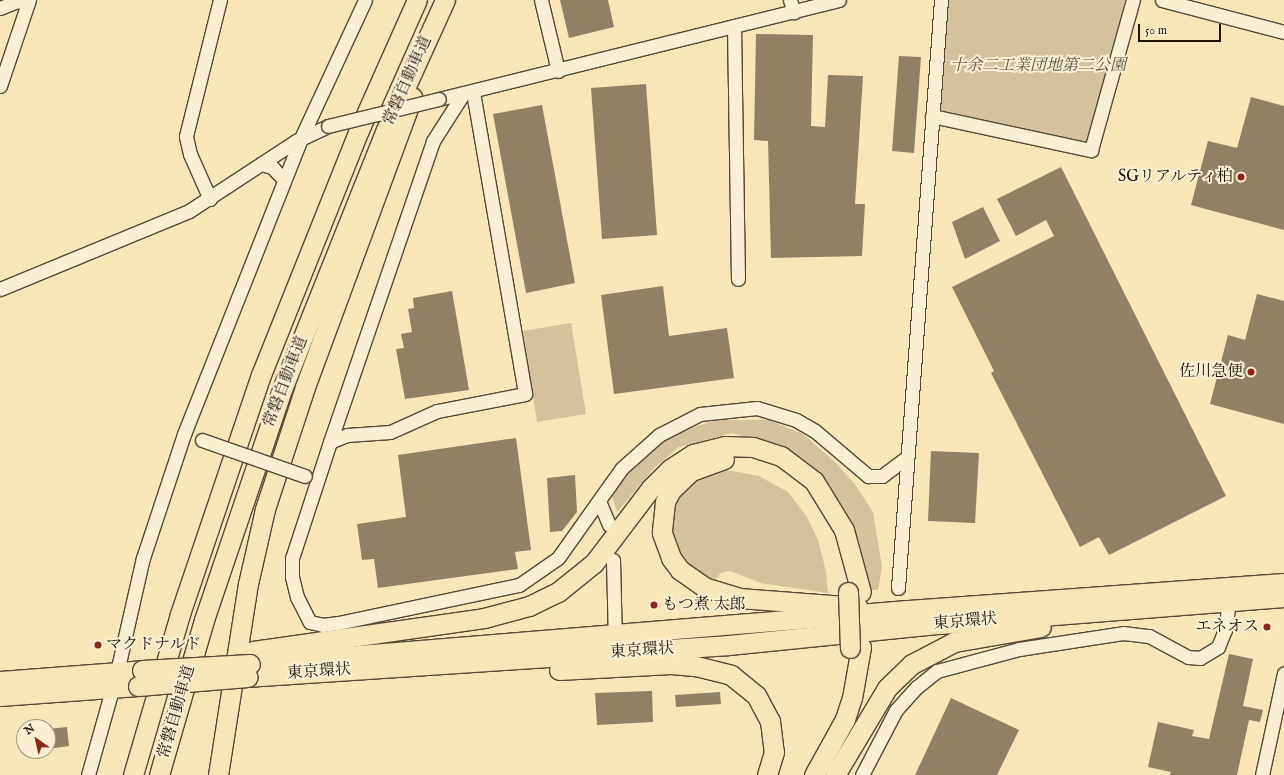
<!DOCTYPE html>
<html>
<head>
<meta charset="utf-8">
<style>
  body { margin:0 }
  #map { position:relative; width:1284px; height:775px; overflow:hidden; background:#f8e6b9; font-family:"IM FELL English","Noto Serif JP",serif }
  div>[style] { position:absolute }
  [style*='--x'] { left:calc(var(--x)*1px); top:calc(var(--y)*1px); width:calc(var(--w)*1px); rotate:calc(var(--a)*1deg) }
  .green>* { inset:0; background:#d3c29b }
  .building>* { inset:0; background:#908165 }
  .roads { filter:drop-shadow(1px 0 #554835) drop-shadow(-1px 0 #554835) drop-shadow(0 1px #554835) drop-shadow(0 -1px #554835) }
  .minor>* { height:13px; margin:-6.5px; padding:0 6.5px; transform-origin:6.5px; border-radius:6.5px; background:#faefd2 }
  .highway>* { height:19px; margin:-9.5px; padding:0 9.5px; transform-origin:9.5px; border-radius:9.5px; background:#f8e6b9 }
  .bridges { filter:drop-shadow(1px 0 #554835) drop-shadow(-1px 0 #554835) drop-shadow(0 1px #554835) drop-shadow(0 -1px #554835) }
  .minor-bridge>* { height:13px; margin:-6.5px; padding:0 6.5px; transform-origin:6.5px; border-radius:6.5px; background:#faefd2 }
  .highway-bridge>* { height:19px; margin:-9.5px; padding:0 9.5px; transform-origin:9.5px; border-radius:9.5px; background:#f8e6b9 }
  .dots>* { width:11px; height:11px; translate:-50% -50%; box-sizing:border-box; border:2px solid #faefd2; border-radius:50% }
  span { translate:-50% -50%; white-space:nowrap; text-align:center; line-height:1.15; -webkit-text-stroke:4px #faefd2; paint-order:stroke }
  .park-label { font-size:16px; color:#5e513c; font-style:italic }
  .street-label { font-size:16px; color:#1f1409 }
  .poi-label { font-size:16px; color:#1f1409 }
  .right { translate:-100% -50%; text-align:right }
  .left { translate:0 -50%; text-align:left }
  .north { position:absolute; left:16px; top:719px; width:40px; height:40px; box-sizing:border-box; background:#faefd2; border:1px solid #a29782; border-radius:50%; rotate:326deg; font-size:11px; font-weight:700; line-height:16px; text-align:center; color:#1f1409 }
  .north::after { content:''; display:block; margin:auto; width:14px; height:18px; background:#8f2418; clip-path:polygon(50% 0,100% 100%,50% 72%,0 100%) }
  .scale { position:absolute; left:1138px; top:24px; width:83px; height:18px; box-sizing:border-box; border:2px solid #1f1409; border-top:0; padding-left:5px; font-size:12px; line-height:14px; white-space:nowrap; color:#1f1409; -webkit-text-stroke:3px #faefd2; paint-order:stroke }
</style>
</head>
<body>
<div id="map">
  <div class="green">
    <i style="clip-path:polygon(947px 0,1125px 0,1089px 140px,1083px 143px,942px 114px,939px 110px)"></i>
    <i style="clip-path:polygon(571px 323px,586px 414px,537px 422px,523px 331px)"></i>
    <i style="clip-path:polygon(717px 420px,769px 420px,803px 434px,836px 463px,854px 483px,873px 512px,882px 567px,878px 590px,870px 590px,855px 541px,828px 484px,808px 463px,757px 440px,732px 433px,679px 447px,655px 467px,617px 512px,611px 493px,633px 463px,661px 441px,680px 431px)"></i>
    <i style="clip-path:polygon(716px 468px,759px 476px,788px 492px,807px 517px,818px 540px,826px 571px,828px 593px,761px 583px,730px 571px,721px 573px,713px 583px,693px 573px,668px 542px,674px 495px,692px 477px)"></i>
  </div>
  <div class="building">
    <i style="clip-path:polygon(560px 0,608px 0,614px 27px,569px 38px)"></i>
    <i style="clip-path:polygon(756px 34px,813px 35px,811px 126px,825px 127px,828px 75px,863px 76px,855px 204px,865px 204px,862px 256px,771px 258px,768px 141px,754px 140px)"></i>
    <i style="clip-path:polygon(899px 56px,921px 57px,914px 153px,892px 151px)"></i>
    <i style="clip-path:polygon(646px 84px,657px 235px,602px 239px,591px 88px)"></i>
    <i style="clip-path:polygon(1251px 97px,1284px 106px,1284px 230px,1191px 205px,1208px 141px,1237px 148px)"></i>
    <i style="clip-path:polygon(542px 105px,575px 283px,526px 293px,493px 114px)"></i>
    <i style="clip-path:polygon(1061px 167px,1226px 496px,1109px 555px,1099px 537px,1080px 547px,991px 373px,994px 371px,952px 287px,1054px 236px,1046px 220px,1016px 236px,997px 199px)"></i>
    <i style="clip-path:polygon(983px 207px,1000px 241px,965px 259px,952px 222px)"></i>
    <i style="clip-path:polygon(663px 286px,669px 336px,727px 328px,734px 378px,614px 394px,601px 295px)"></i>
    <i style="clip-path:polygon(452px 291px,469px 390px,405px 399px,396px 349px,404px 348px,401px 334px,412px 332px,408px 309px,414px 308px,413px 298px)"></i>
    <i style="clip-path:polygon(1257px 294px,1284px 301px,1284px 424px,1210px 404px,1228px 335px,1245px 340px)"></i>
    <i style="clip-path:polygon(516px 438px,531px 550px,515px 552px,518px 569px,378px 588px,374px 559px,362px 560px,357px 524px,406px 517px,398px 455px)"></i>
    <i style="clip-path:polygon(931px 451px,979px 453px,975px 523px,928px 521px)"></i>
    <i style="clip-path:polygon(575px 475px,577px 512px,562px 531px,550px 532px,547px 478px)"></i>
    <i style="clip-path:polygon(1229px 654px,1253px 659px,1243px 706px,1263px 710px,1260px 722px,1249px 720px,1237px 775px,1170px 775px,1171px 772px,1148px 767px,1158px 722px,1194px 730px,1192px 736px,1209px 739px)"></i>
    <i style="clip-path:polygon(652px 691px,653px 722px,597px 725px,595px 693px)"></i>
    <i style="clip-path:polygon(720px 692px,721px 704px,676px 707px,675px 695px)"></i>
    <i style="clip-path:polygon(951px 698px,1019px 730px,997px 775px,915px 775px)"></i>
    <i style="clip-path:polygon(67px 727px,69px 746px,48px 749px,48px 729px)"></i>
  </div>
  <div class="roads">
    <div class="minor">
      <i style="--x:541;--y:0;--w:73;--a:76.5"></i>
      <i style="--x:790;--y:0;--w:13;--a:72"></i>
      <i style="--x:1162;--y:0;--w:126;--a:14.7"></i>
      <i style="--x:0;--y:8;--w:18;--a:-22"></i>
      <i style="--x:17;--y:1;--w:11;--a:10"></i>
      <i style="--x:734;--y:26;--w:253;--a:89.1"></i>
      <i style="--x:0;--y:86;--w:91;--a:-71.4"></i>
      <i style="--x:473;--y:92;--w:306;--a:80.2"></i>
      <i style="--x:525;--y:394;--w:90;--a:169.1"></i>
      <i style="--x:437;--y:411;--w:51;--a:155.9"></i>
      <i style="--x:390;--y:432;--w:43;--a:176"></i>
      <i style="--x:347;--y:435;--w:18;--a:158"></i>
      <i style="--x:330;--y:442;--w:122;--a:108.1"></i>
      <i style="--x:292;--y:558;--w:19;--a:90"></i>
      <i style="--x:292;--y:577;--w:21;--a:76"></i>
      <i style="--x:297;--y:597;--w:28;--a:63"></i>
      <i style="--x:310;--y:622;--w:13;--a:13"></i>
      <i style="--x:323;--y:625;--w:15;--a:-8"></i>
      <i style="--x:338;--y:623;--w:185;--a:-11.9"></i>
      <i style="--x:519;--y:585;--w:47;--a:-34.7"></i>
      <i style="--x:558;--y:558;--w:110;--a:-54.6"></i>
      <i style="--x:622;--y:468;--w:50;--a:-41.7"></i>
      <i style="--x:659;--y:435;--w:46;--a:-27.1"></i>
      <i style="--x:700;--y:414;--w:57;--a:-6"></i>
      <i style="--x:757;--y:408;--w:41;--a:17.1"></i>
      <i style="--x:796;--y:420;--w:22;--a:30"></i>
      <i style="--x:815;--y:431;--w:70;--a:40.3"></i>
      <i style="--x:868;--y:476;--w:14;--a:0"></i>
      <i style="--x:882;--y:476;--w:31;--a:-37"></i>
      <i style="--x:439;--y:99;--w:412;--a:-13.9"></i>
      <i style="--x:932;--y:116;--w:163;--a:12.1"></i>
      <i style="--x:1091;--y:150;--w:156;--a:-74.4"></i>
      <i style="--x:261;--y:164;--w:11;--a:15"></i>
      <i style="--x:272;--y:167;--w:18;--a:47"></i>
      <i style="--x:210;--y:199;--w:49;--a:-114"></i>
      <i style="--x:190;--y:154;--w:18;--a:-103"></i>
      <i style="--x:186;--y:136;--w:140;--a:-76"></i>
      <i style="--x:0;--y:289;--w:204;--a:-22.4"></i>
      <i style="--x:189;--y:211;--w:128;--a:-33.2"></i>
      <i style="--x:296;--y:141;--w:35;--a:-25"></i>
      <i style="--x:330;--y:442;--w:318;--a:-71.1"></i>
      <i style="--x:433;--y:141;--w:56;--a:-57.4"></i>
      <i style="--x:599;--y:501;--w:26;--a:67"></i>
      <i style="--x:613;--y:560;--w:81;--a:88.6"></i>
      <i style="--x:898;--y:588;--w:590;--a:-85.82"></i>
      <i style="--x:88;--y:775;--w:107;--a:-74.3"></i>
      <i style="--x:117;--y:672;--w:117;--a:-77.2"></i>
      <i style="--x:143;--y:558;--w:131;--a:-71.7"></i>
      <i style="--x:184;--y:434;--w:318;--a:-68.4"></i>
      <i style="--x:301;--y:138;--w:152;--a:-65.1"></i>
      <i style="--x:862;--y:775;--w:73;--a:-62.4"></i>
      <i style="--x:896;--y:710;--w:31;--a:-48"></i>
      <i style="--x:917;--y:687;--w:26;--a:-39"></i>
      <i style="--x:937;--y:671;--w:85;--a:-15"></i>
      <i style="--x:1019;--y:649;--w:105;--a:-8.7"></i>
      <i style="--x:1123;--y:633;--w:26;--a:7"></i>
      <i style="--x:1149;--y:636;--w:44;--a:28.3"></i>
      <i style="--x:1188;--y:657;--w:12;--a:5"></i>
      <i style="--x:1200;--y:658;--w:21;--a:-31"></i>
      <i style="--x:1218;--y:647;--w:18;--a:-68"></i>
      <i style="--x:1225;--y:630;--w:28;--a:-82"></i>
      <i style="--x:1262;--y:775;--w:104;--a:-77.8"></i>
    </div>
    <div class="highway">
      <i style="--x:724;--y:459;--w:35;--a:160"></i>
      <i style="--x:691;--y:471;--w:28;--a:136"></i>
      <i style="--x:671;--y:490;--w:13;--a:117"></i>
      <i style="--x:665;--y:502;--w:31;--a:96"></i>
      <i style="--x:662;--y:533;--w:27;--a:70"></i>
      <i style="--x:671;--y:558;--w:15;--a:53"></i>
      <i style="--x:680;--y:570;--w:29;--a:35"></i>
      <i style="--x:704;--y:587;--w:37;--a:17"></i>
      <i style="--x:739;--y:598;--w:119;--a:4.3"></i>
      <i style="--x:253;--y:651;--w:233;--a:-8.1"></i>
      <i style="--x:484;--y:618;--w:47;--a:-14.9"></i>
      <i style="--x:529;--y:606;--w:32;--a:-26"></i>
      <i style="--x:558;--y:592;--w:46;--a:-38.9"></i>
      <i style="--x:594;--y:563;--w:94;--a:-52.8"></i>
      <i style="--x:651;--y:488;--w:27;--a:-45"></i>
      <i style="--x:670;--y:469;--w:27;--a:-33"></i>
      <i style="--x:693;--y:454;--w:32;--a:-14"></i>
      <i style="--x:724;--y:446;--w:29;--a:2"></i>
      <i style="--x:753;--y:447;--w:29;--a:18"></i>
      <i style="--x:781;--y:456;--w:41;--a:37.1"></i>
      <i style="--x:814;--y:481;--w:57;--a:58.5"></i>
      <i style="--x:844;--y:530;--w:64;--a:74.7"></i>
      <i style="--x:250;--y:664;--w:659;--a:-4.7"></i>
      <i style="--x:907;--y:610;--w:378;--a:-4.1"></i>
      <i style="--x:559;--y:670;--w:112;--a:-3.1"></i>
      <i style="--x:671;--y:664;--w:25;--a:5"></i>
      <i style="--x:696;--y:666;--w:36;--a:14"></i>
      <i style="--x:731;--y:675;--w:32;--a:39"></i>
      <i style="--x:756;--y:695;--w:30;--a:62"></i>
      <i style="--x:770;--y:721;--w:31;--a:83"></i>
      <i style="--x:774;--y:752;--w:24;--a:107"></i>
      <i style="--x:248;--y:677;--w:481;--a:-3.8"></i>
      <i style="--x:728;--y:645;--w:213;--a:-5.7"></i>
      <i style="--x:940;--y:624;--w:345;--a:-4.5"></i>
      <i style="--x:0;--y:681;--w:142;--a:-4.4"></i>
      <i style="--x:0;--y:696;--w:138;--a:-4.1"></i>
      <i style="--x:133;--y:775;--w:168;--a:-73.7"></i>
      <i style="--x:180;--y:614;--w:252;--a:-71.3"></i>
      <i style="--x:261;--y:375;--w:264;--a:-68.2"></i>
      <i style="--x:359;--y:130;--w:142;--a:-66"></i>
      <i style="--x:159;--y:775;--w:161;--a:-73.8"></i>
      <i style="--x:204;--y:620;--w:246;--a:-71.3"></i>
      <i style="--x:283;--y:387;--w:277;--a:-68.2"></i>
      <i style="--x:386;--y:130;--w:143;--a:-65.6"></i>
      <i style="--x:218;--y:775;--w:193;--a:-81.1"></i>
      <i style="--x:248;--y:584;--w:77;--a:-77.2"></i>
      <i style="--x:265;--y:509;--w:128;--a:-71.8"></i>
      <i style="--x:305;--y:387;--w:309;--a:-69.7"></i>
      <i style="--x:814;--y:775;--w:64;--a:-61"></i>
      <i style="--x:845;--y:719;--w:22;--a:-72"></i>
      <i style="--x:852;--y:698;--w:52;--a:-80"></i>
      <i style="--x:835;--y:775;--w:101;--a:-59.1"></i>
      <i style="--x:887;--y:688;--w:35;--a:-44"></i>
      <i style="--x:912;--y:664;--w:47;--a:-27.6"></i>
      <i style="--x:954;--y:642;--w:88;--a:-9.8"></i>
    </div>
  </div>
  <div class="bridges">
    <div class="minor-bridge">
      <i style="--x:328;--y:126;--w:114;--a:-13.7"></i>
      <i style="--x:202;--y:440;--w:109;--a:19.3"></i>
    </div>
    <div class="highway-bridge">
      <i style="--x:848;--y:592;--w:56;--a:88"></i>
      <i style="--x:142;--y:670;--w:108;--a:-3.2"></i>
      <i style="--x:138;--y:686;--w:110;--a:-4.7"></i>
    </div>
  </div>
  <div class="dots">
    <i style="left:1241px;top:177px;background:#8f2418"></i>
    <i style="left:1251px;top:372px;background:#8f2418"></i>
    <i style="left:654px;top:605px;background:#8f2418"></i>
    <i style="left:1267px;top:627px;background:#8f2418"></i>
    <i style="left:98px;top:645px;background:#8f2418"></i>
  </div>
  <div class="park-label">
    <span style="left:1038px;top:66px">十余二工業団地第二公園</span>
  </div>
  <div class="street-label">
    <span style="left:408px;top:81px;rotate:-66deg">常磐自動車道</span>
    <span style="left:286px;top:382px;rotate:-69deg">常磐自動車道</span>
    <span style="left:965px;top:622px;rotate:-5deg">東京環状</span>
    <span style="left:642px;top:651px;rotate:-4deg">東京環状</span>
    <span style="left:319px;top:672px;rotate:-4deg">東京環状</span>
    <span style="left:177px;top:712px;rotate:-74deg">常磐自動車道</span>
  </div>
  <div class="poi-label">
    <span class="right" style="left:1233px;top:177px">SGリアルティ柏</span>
    <span class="right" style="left:1243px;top:372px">佐川急便</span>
    <span class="left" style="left:662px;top:605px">もつ煮 太郎</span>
    <span class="right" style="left:1259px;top:627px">エネオス</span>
    <span class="left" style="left:106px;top:645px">マクドナルド</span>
  </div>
  <div class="north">N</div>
  <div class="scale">50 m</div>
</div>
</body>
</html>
